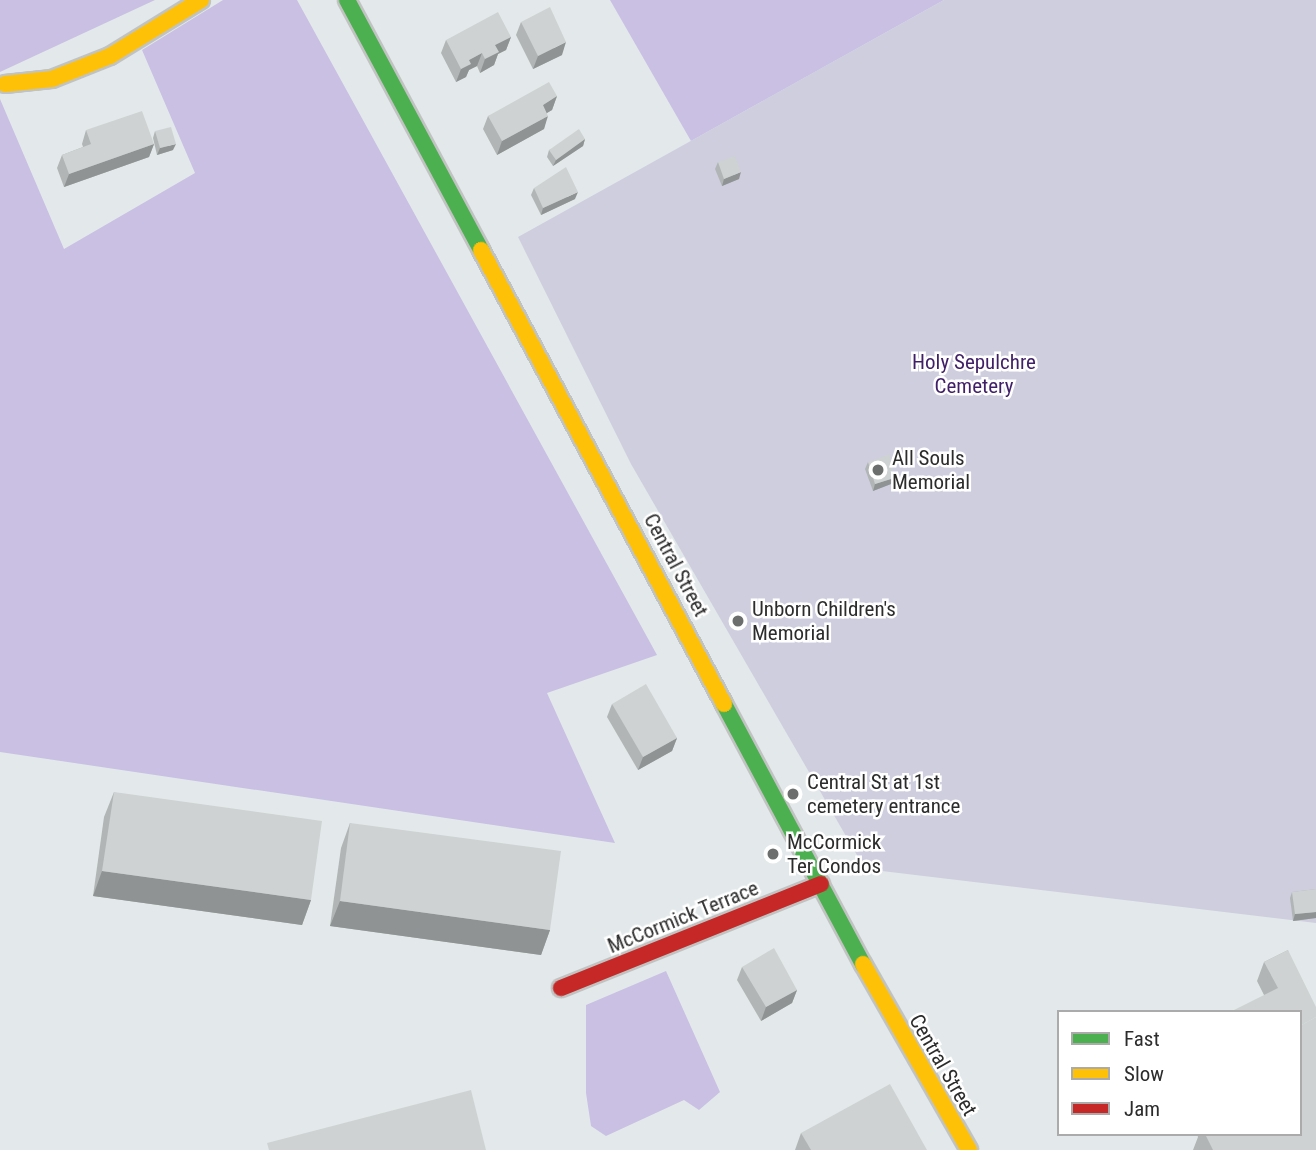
<!DOCTYPE html>
<html>
<head>
<meta charset="utf-8">
<style>
  body { margin:0 }
  #map { position:relative; width:1316px; height:1150px; overflow:hidden; background:#e3e9ea; font-family:"Roboto Condensed",sans-serif }
  div>[style] { position:absolute }
  [style*='--x'] { left:calc(var(--x)*1px); top:calc(var(--y)*1px); width:calc(var(--w)*1px); rotate:calc(var(--a)*1deg) }
  .green>* { inset:0; background:#c9c0e4 }
  .cemetery>* { inset:0; background:#cecedf }
  .roads { filter:drop-shadow(2px 0 #c1c3c2) drop-shadow(-2px 0 #c1c3c2) drop-shadow(0 2px #c1c3c2) drop-shadow(0 -2px #c1c3c2) }
  .fast>* { height:16px; margin:-8px; padding:0 8px; transform-origin:8px; border-radius:8px; background:#4caf50 }
  .slow>* { height:16px; margin:-8px; padding:0 8px; transform-origin:8px; border-radius:8px; background:#ffc107 }
  .jam>* { height:16px; margin:-8px; padding:0 8px; transform-origin:8px; border-radius:8px; background:#c62828 }
  .wall>* { inset:0; background:#b1b5b5 }
  .shaded-wall>* { inset:0; background:#909394 }
  .building>* { inset:0; background:#ced2d3 }
  .dots>* { width:19px; height:19px; translate:-50% -50%; box-sizing:border-box; border:4px solid #fff; border-radius:50% }
  span { translate:-50% -50%; white-space:nowrap; text-align:center; line-height:1.15; -webkit-text-stroke:5px #fff; paint-order:stroke }
  .park-label { font-size:21px; color:#401f67 }
  .poi-label { font-size:21px; color:#2c2c2c }
  .left { translate:0 -50%; text-align:left }
  .street-label { font-size:21px; color:#2c2c2c }
  .legend { position:absolute; left:1057px; top:1010px; width:245px; height:126px; box-sizing:border-box; background:#fff; border:2px solid #ababab; margin:0; padding:9px 12px; list-style:none; font-size:21px; color:#2c2c2c }
  .legend li { display:flex; align-items:center; gap:14px; height:35px }
  .legend b { width:35px; border:2px solid #ababab }
</style>
</head>
<body>
<div id="map">
  <div class="green">
    <i style="clip-path:polygon(0 0,155px 0,0 72px)"></i>
    <i style="clip-path:polygon(223px 0,297px 0,657px 655px,547px 693px,615px 843px,0 752px,0 99px,64px 249px,195px 173px,142px 50px)"></i>
    <i style="clip-path:polygon(610px 0,944px 0,691px 141px)"></i>
    <i style="clip-path:polygon(666px 971px,720px 1092px,699px 1110px,684px 1100px,606px 1136px,591px 1126px,586px 1093px,586px 1005px)"></i>
  </div>
  <div class="cemetery">
    <i style="clip-path:polygon(944px 0,1316px 0,1316px 923px,865px 869px,631px 464px,518px 237px)"></i>
  </div>
  <div class="roads">
    <div class="fast">
      <i style="--x:347;--y:0;--w:284;--a:61.8"></i>
      <i style="--x:724;--y:704;--w:295;--a:61.9"></i>
    </div>
    <div class="slow">
      <i style="--x:5;--y:84;--w:47;--a:-6.1"></i>
      <i style="--x:52;--y:79;--w:62;--a:-21.6"></i>
      <i style="--x:110;--y:56;--w:107;--a:-31.6"></i>
      <i style="--x:481;--y:250;--w:515;--a:61.84"></i>
      <i style="--x:863;--y:964;--w:214;--a:60.3"></i>
    </div>
    <div class="jam">
      <i style="--x:561;--y:988;--w:280;--a:-21.8"></i>
    </div>
  </div>
  <div class="wall">
    <i style="clip-path:polygon(521px 22px,562px 55px,533px 69px,516px 35px)"></i>
    <i style="clip-path:polygon(511px 37px,506px 50px,498px 54px,494px 65px,480px 73px,477px 66px,469px 70px,466px 77px,456px 82px,441px 53px,446px 40px)"></i>
    <i style="clip-path:polygon(557px 96px,552px 110px,547px 113px,544px 129px,497px 155px,483px 129px,488px 116px)"></i>
    <i style="clip-path:polygon(86px 130px,154px 144px,149px 157px,64px 187px,57px 168px,62px 155px,83px 147px,82px 144px)"></i>
    <i style="clip-path:polygon(155px 131px,173px 150px,157px 155px,153px 138px)"></i>
    <i style="clip-path:polygon(585px 139px,583px 146px,553px 166px,547px 157px,549px 150px)"></i>
    <i style="clip-path:polygon(718px 162px,739px 179px,722px 186px,715px 169px)"></i>
    <i style="clip-path:polygon(534px 188px,575px 199px,541px 215px,531px 195px)"></i>
    <i style="clip-path:polygon(868px 462px,894px 478px,891px 484px,873px 491px,865px 469px)"></i>
    <i style="clip-path:polygon(612px 704px,677px 738px,672px 751px,638px 770px,607px 717px)"></i>
    <i style="clip-path:polygon(114px 792px,311px 900px,302px 925px,93px 896px,104px 817px)"></i>
    <i style="clip-path:polygon(350px 823px,550px 930px,541px 955px,330px 926px,341px 848px)"></i>
    <i style="clip-path:polygon(1316px 889px,1316px 918px,1293px 921px,1290px 898px,1292px 892px)"></i>
    <i style="clip-path:polygon(1288px 950px,1316px 1150px,1193px 1150px,1198px 1137px,1197px 1134px,1300px 1134px,1264px 995px,1257px 981px,1264px 962px)"></i>
    <i style="clip-path:polygon(742px 967px,797px 990px,792px 1003px,761px 1021px,737px 980px)"></i>
    <i style="clip-path:polygon(801px 1133px,927px 1150px,795px 1150px)"></i>
  </div>
  <div class="shaded-wall">
    <i style="clip-path:polygon(511px 37px,506px 50px,498px 54px,494px 65px,480px 73px,485px 59px,495px 45px)"></i>
    <i style="clip-path:polygon(566px 42px,562px 55px,533px 69px,538px 56px)"></i>
    <i style="clip-path:polygon(482px 53px,477px 66px,469px 70px,466px 77px,456px 82px,461px 69px,469px 60px)"></i>
    <i style="clip-path:polygon(557px 96px,552px 110px,538px 118px,543px 105px)"></i>
    <i style="clip-path:polygon(548px 116px,544px 129px,497px 155px,502px 141px)"></i>
    <i style="clip-path:polygon(585px 139px,583px 146px,553px 166px,556px 160px)"></i>
    <i style="clip-path:polygon(154px 144px,149px 157px,64px 187px,69px 174px)"></i>
    <i style="clip-path:polygon(176px 144px,173px 150px,157px 155px,160px 148px)"></i>
    <i style="clip-path:polygon(741px 172px,739px 179px,722px 186px,724px 179px)"></i>
    <i style="clip-path:polygon(578px 192px,575px 199px,541px 215px,543px 208px)"></i>
    <i style="clip-path:polygon(894px 478px,891px 484px,873px 491px,875px 484px)"></i>
    <i style="clip-path:polygon(677px 738px,672px 751px,638px 770px,643px 757px)"></i>
    <i style="clip-path:polygon(102px 871px,311px 900px,302px 925px,93px 896px)"></i>
    <i style="clip-path:polygon(340px 901px,550px 930px,541px 955px,330px 926px)"></i>
    <i style="clip-path:polygon(1316px 912px,1316px 918px,1293px 921px,1295px 914px)"></i>
    <i style="clip-path:polygon(797px 990px,792px 1003px,761px 1021px,766px 1007px)"></i>
  </div>
  <div class="building">
    <i style="clip-path:polygon(550px 7px,566px 42px,538px 56px,521px 22px)"></i>
    <i style="clip-path:polygon(498px 12px,511px 37px,495px 45px,499px 52px,485px 59px,482px 53px,469px 60px,471px 64px,461px 69px,446px 40px)"></i>
    <i style="clip-path:polygon(549px 82px,557px 96px,543px 105px,548px 116px,502px 141px,488px 116px)"></i>
    <i style="clip-path:polygon(142px 111px,154px 144px,69px 174px,62px 155px,91px 144px,86px 130px)"></i>
    <i style="clip-path:polygon(171px 127px,176px 144px,160px 148px,155px 131px)"></i>
    <i style="clip-path:polygon(579px 129px,585px 139px,556px 160px,549px 150px)"></i>
    <i style="clip-path:polygon(735px 156px,741px 172px,724px 179px,718px 162px)"></i>
    <i style="clip-path:polygon(566px 167px,578px 192px,543px 208px,534px 188px)"></i>
    <i style="clip-path:polygon(890px 454px,894px 478px,875px 484px,868px 462px)"></i>
    <i style="clip-path:polygon(646px 684px,677px 738px,643px 757px,612px 704px)"></i>
    <i style="clip-path:polygon(114px 792px,322px 821px,311px 900px,102px 871px)"></i>
    <i style="clip-path:polygon(350px 823px,561px 851px,550px 930px,340px 901px)"></i>
    <i style="clip-path:polygon(1316px 889px,1316px 912px,1295px 914px,1292px 892px)"></i>
    <i style="clip-path:polygon(774px 948px,797px 990px,766px 1007px,742px 967px)"></i>
    <i style="clip-path:polygon(1288px 950px,1316px 1007px,1316px 1017px,1300px 1026px,1300px 1012px,1230px 1012px,1278px 988px,1264px 962px)"></i>
    <i style="clip-path:polygon(1316px 1017px,1316px 1150px,1213px 1150px,1205px 1134px,1300px 1134px,1300px 1026px)"></i>
    <i style="clip-path:polygon(890px 1084px,927px 1150px,811px 1150px,801px 1133px)"></i>
    <i style="clip-path:polygon(471px 1090px,486px 1150px,269px 1150px,267px 1143px)"></i>
  </div>
  <div class="dots">
    <i style="left:878px;top:470px;background:#6c6e6e"></i>
    <i style="left:738px;top:621px;background:#6c6e6e"></i>
    <i style="left:793px;top:794px;background:#6c6e6e"></i>
    <i style="left:773px;top:854px;background:#6c6e6e"></i>
  </div>
  <div class="park-label">
    <span style="left:974px;top:374px">Holy Sepulchre<br>Cemetery</span>
  </div>
  <div class="poi-label">
    <span class="left" style="left:892px;top:470px">All Souls<br>Memorial</span>
    <span class="left" style="left:752px;top:621px">Unborn Children's<br>Memorial</span>
    <span class="left" style="left:807px;top:794px">Central St at 1st<br>cemetery entrance</span>
    <span class="left" style="left:787px;top:854px">McCormick<br>Ter Condos</span>
  </div>
  <div class="street-label">
    <span style="left:676px;top:565px;rotate:62deg">Central Street</span>
    <span style="left:683px;top:917px;rotate:-22deg">McCormick Terrace</span>
    <span style="left:943px;top:1065px;rotate:60deg">Central Street</span>
  </div>
  <ul class="legend">
  <li><b style="height:9px;background:#4caf50"></b>Fast</li>
  <li><b style="height:9px;background:#ffc107"></b>Slow</li>
  <li><b style="height:9px;background:#c62828"></b>Jam</li>
  </ul>
</div>
</body>
</html>
